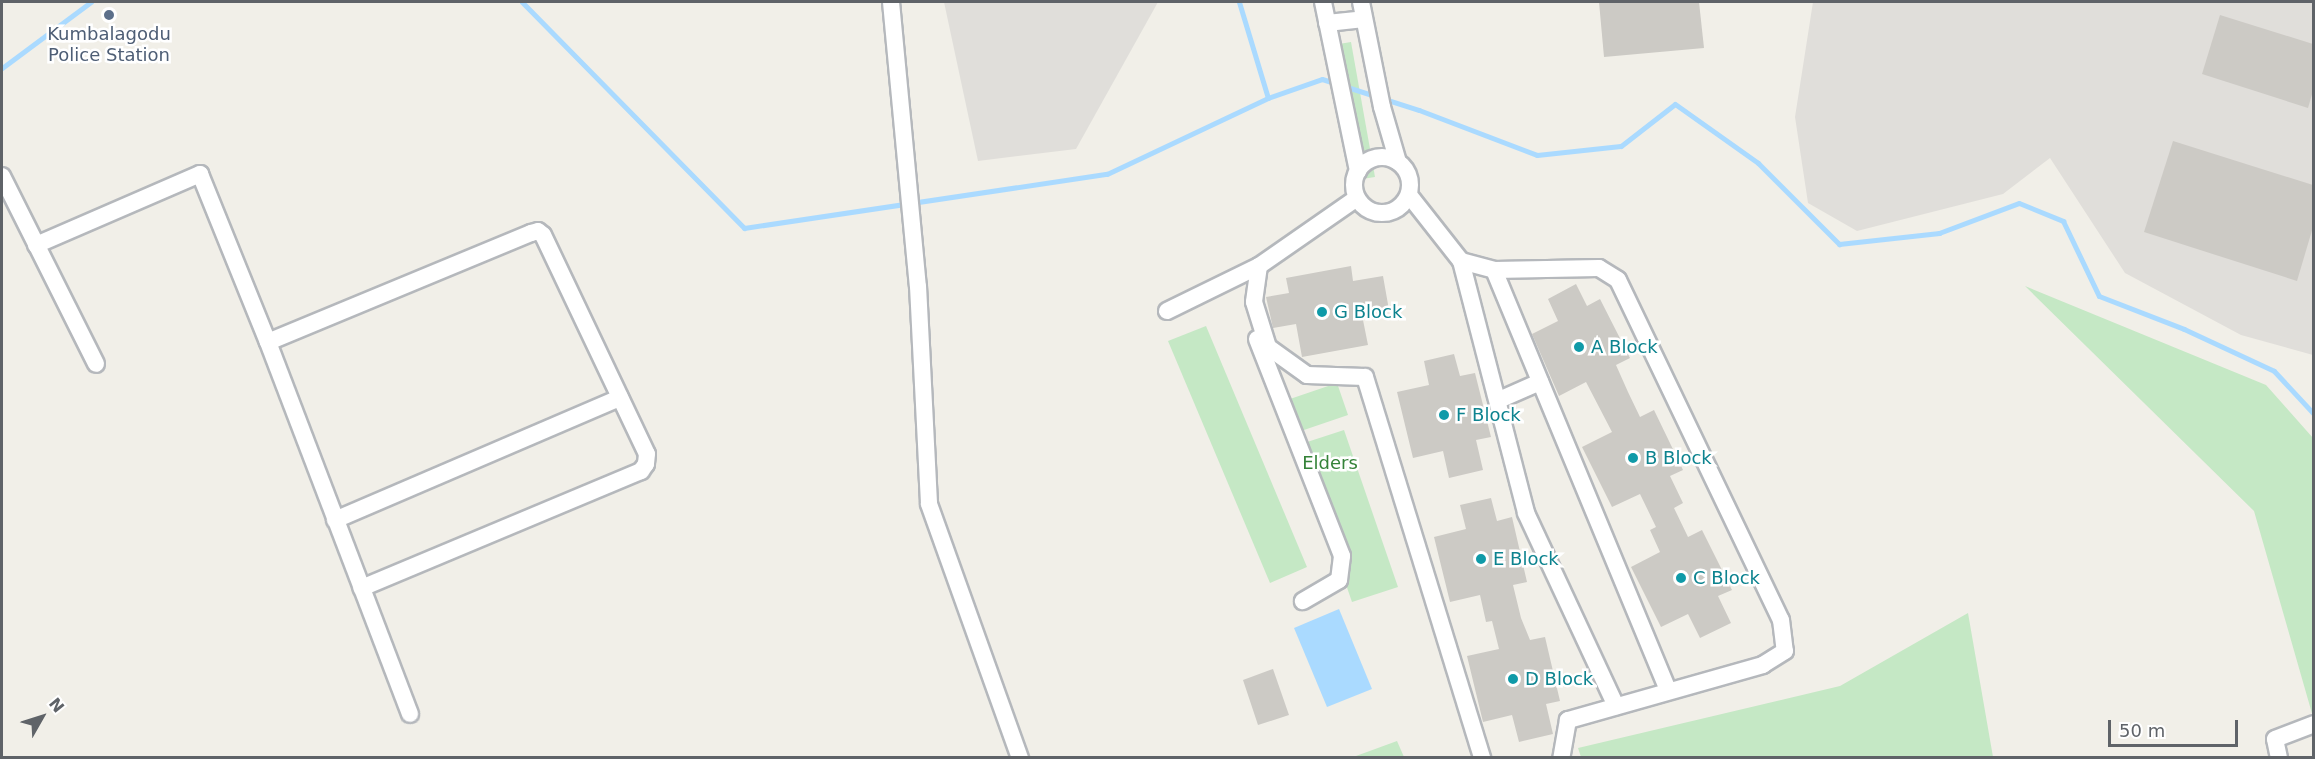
<!DOCTYPE html>
<html>
<head>
<meta charset="utf-8">
<style>
  body { margin:0 }
  #map { position:relative; width:2315px; height:759px; overflow:hidden; background:#f1efe8; font-family:"DejaVu Sans",sans-serif }
  div>[style] { position:absolute }
  [style*='--x'] { left:calc(var(--x)*1px); top:calc(var(--y)*1px); width:calc(var(--w)*1px); rotate:calc(var(--a)*1deg) }
  .industrial>* { inset:0; background:#e0deda }
  .green>* { inset:0; background:#c5e8c5 }
  .water>* { inset:0; background:#aadaff }
  .stream>* { height:5px; margin:-2.5px; padding:0 2.5px; transform-origin:2.5px; border-radius:2.5px; background:#aadaff }
  .building>* { inset:0; background:#cccac5 }
  .roads { filter:drop-shadow(2px 0 #b5b8bc) drop-shadow(-2px 0 #b5b8bc) drop-shadow(0 2px #b5b8bc) drop-shadow(0 -2px #b5b8bc) }
  .street>* { height:16px; margin:-8px; padding:0 8px; transform-origin:8px; border-radius:8px; background:#fff }
  .street>.ring { margin:-8px; padding:0; box-sizing:content-box; background:none; border:16px solid #fff; border-radius:50% }
  .dots>* { width:16px; height:16px; translate:-50% -50%; box-sizing:border-box; border:3px solid #fff; border-radius:50% }
  span { translate:-50% -50%; white-space:nowrap; text-align:center; line-height:1.15; -webkit-text-stroke:5px #fff; paint-order:stroke }
  .service-label { font-size:18px; color:#4e5e75 }
  .culture-label { font-size:18px; color:#0d838f }
  .left { translate:0 -50%; text-align:left }
  .park-label { font-size:18px; color:#348238 }
  .frame { position:absolute; inset:0; border:3px solid #5f6368; pointer-events:none }
  .north { position:absolute; left:12px; top:687px; width:60px; height:60px; -webkit-text-stroke:4px #fff; paint-order:stroke; rotate:51deg; font-size:16px; font-weight:700; line-height:24px; text-align:center; color:#5f6368 }
  .north::after { content:''; display:block; margin:auto; width:21px; height:27px; background:#5f6368; clip-path:polygon(50% 0,100% 100%,50% 72%,0 100%) }
  .scale { position:absolute; left:2108px; top:720px; width:130px; height:27px; box-sizing:border-box; border:3px solid #5f6368; border-top:0; padding-left:8px; font-size:18px; line-height:21px; white-space:nowrap; color:#5f6368; -webkit-text-stroke:4px #fff; paint-order:stroke }
</style>
</head>
<body>
<div id="map">
  <div class="industrial">
    <i style="clip-path:polygon(944px 2px,1158px 2px,1076px 149px,978px 161px)"></i>
    <i style="clip-path:polygon(1813px 2px,2313px 2px,2313px 355px,2241px 335px,2125px 273px,2050px 158px,2003px 194px,1857px 231px,1808px 203px,1795px 117px)"></i>
  </div>
  <div class="green">
    <i style="clip-path:polygon(1351px 42px,1375px 177px,1362px 179px,1339px 44px)"></i>
    <i style="clip-path:polygon(2025px 286px,2266px 385px,2313px 438px,2313px 717px,2254px 511px)"></i>
    <i style="clip-path:polygon(1206px 326px,1307px 567px,1270px 583px,1168px 341px)"></i>
    <i style="clip-path:polygon(1337px 383px,1348px 415px,1301px 431px,1290px 399px)"></i>
    <i style="clip-path:polygon(1344px 430px,1398px 587px,1352px 602px,1298px 445px)"></i>
    <i style="clip-path:polygon(1968px 613px,1993px 757px,1581px 757px,1578px 748px,1840px 686px)"></i>
    <i style="clip-path:polygon(1397px 741px,1404px 757px,1357px 757px,1356px 756px)"></i>
  </div>
  <div class="water">
    <i style="clip-path:polygon(1339px 609px,1372px 689px,1327px 707px,1294px 628px)"></i>
  </div>
  <div class="stream">
    <i style="--x:522;--y:2;--w:317;--a:45.5"></i>
    <i style="--x:744;--y:228;--w:367;--a:-8.5"></i>
    <i style="--x:1107;--y:174;--w:178;--a:-25.3"></i>
    <i style="--x:1268;--y:98;--w:57;--a:-19.4"></i>
    <i style="--x:1322;--y:79;--w:102;--a:17.7"></i>
    <i style="--x:1419;--y:110;--w:126;--a:20.9"></i>
    <i style="--x:1537;--y:155;--w:84;--a:-6.1"></i>
    <i style="--x:1621;--y:146;--w:68;--a:-37.9"></i>
    <i style="--x:1675;--y:104;--w:102;--a:35.4"></i>
    <i style="--x:1758;--y:163;--w:115;--a:45"></i>
    <i style="--x:1839;--y:244;--w:101;--a:-6.3"></i>
    <i style="--x:1939;--y:233;--w:85;--a:-20.6"></i>
    <i style="--x:2019;--y:203;--w:48;--a:22.2"></i>
    <i style="--x:2063;--y:221;--w:83;--a:64.4"></i>
    <i style="--x:2099;--y:296;--w:91;--a:21.2"></i>
    <i style="--x:2184;--y:329;--w:99;--a:25"></i>
    <i style="--x:2274;--y:371;--w:59;--a:47.1"></i>
    <i style="--x:1239;--y:2;--w:100;--a:73.2"></i>
    <i style="--x:2;--y:68;--w:111;--a:-36.6"></i>
  </div>
  <div class="building">
    <i style="clip-path:polygon(1599px 2px,1699px 2px,1704px 48px,1604px 57px)"></i>
    <i style="clip-path:polygon(2220px 15px,2313px 44px,2313px 91px,2308px 108px,2202px 74px)"></i>
    <i style="clip-path:polygon(2173px 141px,2313px 185px,2313px 227px,2297px 281px,2144px 232px)"></i>
    <i style="clip-path:polygon(1351px 266px,1353px 281px,1383px 276px,1389px 310px,1362px 315px,1368px 345px,1302px 357px,1296px 324px,1273px 328px,1266px 297px,1289px 293px,1286px 278px)"></i>
    <i style="clip-path:polygon(1576px 284px,1587px 306px,1600px 299px,1630px 358px,1616px 365px,1628px 392px,1640px 417px,1654px 410px,1683px 470px,1670px 476px,1683px 503px,1674px 508px,1688px 537px,1702px 530px,1732px 590px,1718px 596px,1731px 623px,1700px 638px,1688px 614px,1661px 627px,1631px 567px,1660px 552px,1650px 530px,1656px 527px,1640px 494px,1612px 507px,1582px 447px,1612px 432px,1586px 382px,1559px 396px,1532px 334px,1558px 321px,1548px 299px)"></i>
    <i style="clip-path:polygon(1454px 354px,1460px 376px,1475px 373px,1491px 437px,1476px 440px,1483px 470px,1449px 478px,1443px 451px,1413px 458px,1397px 392px,1429px 385px,1424px 361px)"></i>
    <i style="clip-path:polygon(1491px 498px,1497px 521px,1512px 517px,1527px 582px,1513px 585px,1521px 618px,1530px 640px,1545px 637px,1560px 701px,1546px 704px,1553px 734px,1519px 742px,1512px 715px,1483px 722px,1467px 656px,1499px 649px,1492px 621px,1486px 622px,1480px 595px,1450px 602px,1434px 537px,1466px 529px,1460px 505px)"></i>
    <i style="clip-path:polygon(1273px 669px,1289px 715px,1258px 725px,1243px 680px)"></i>
  </div>
  <div class="roads">
    <div class="street">
      <i style="--x:891;--y:2;--w:285;--a:84.6"></i>
      <i style="--x:918;--y:286;--w:218;--a:87.1"></i>
      <i style="--x:929;--y:504;--w:270;--a:70.3"></i>
      <i style="--x:1323;--y:2;--w:173;--a:78.3"></i>
      <i style="--x:1361;--y:2;--w:107;--a:78.7"></i>
      <i style="--x:1382;--y:107;--w:57;--a:73.8"></i>
      <i style="--x:1327;--y:23;--w:37;--a:-6"></i>
      <i class="ring" style="left:1354px;top:157px;width:40px;height:40px"></i>
      <i style="--x:2;--y:176;--w:210;--a:63.4"></i>
      <i style="--x:1409;--y:195;--w:84;--a:51.8"></i>
      <i style="--x:1461;--y:261;--w:34;--a:15"></i>
      <i style="--x:1494;--y:270;--w:105;--a:-1.1"></i>
      <i style="--x:1599;--y:268;--w:22;--a:32"></i>
      <i style="--x:1618;--y:280;--w:377;--a:64.4"></i>
      <i style="--x:1781;--y:620;--w:31;--a:83"></i>
      <i style="--x:1785;--y:651;--w:26;--a:148"></i>
      <i style="--x:1763;--y:665;--w:203;--a:164.2"></i>
      <i style="--x:1568;--y:720;--w:39;--a:100"></i>
      <i style="--x:36;--y:245;--w:179;--a:-23.4"></i>
      <i style="--x:200;--y:174;--w:181;--a:68"></i>
      <i style="--x:268;--y:342;--w:285;--a:-22.5"></i>
      <i style="--x:531;--y:233;--w:7;--a:-16"></i>
      <i style="--x:538;--y:231;--w:6;--a:39"></i>
      <i style="--x:543;--y:235;--w:242;--a:64.6"></i>
      <i style="--x:647;--y:454;--w:10;--a:96"></i>
      <i style="--x:646;--y:464;--w:9;--a:126"></i>
      <i style="--x:641;--y:471;--w:303;--a:157.3"></i>
      <i style="--x:1461;--y:261;--w:260;--a:75.5"></i>
      <i style="--x:1526;--y:513;--w:213;--a:65"></i>
      <i style="--x:1259;--y:266;--w:36;--a:98"></i>
      <i style="--x:1254;--y:302;--w:47;--a:72.7"></i>
      <i style="--x:1268;--y:347;--w:48;--a:35.7"></i>
      <i style="--x:1307;--y:375;--w:58;--a:2"></i>
      <i style="--x:1365;--y:377;--w:399;--a:72.9"></i>
      <i style="--x:1494;--y:270;--w:455;--a:67.5"></i>
      <i style="--x:1167;--y:311;--w:102;--a:-26.1"></i>
      <i style="--x:1259;--y:266;--w:119;--a:-34.8"></i>
      <i style="--x:1257;--y:339;--w:233;--a:68.6"></i>
      <i style="--x:1342;--y:556;--w:24;--a:97"></i>
      <i style="--x:1339;--y:580;--w:42;--a:149.7"></i>
      <i style="--x:268;--y:342;--w:398;--a:69.1"></i>
      <i style="--x:1499;--y:400;--w:45;--a:-23.7"></i>
      <i style="--x:335;--y:520;--w:310;--a:-23.2"></i>
      <i style="--x:2279;--y:758;--w:19;--a:-102"></i>
      <i style="--x:2275;--y:739;--w:42;--a:-21"></i>
    </div>
  </div>
  <div class="dots">
    <i style="left:109px;top:15px;background:#5c6f8a"></i>
    <i style="left:1322px;top:312px;background:#0f9aa8"></i>
    <i style="left:1579px;top:347px;background:#0f9aa8"></i>
    <i style="left:1444px;top:415px;background:#0f9aa8"></i>
    <i style="left:1633px;top:458px;background:#0f9aa8"></i>
    <i style="left:1481px;top:559px;background:#0f9aa8"></i>
    <i style="left:1681px;top:578px;background:#0f9aa8"></i>
    <i style="left:1513px;top:679px;background:#0f9aa8"></i>
  </div>
  <div class="service-label">
    <span style="left:109px;top:45px">Kumbalagodu<br>Police Station</span>
  </div>
  <div class="culture-label">
    <span class="left" style="left:1334px;top:312px">G Block</span>
    <span class="left" style="left:1591px;top:347px">A Block</span>
    <span class="left" style="left:1456px;top:415px">F Block</span>
    <span class="left" style="left:1645px;top:458px">B Block</span>
    <span class="left" style="left:1493px;top:559px">E Block</span>
    <span class="left" style="left:1693px;top:578px">C Block</span>
    <span class="left" style="left:1525px;top:679px">D Block</span>
  </div>
  <div class="park-label">
    <span style="left:1330px;top:463px">Elders</span>
  </div>
  <div class="frame"></div>
  <div class="north">N</div>
  <div class="scale">50 m</div>
</div>
</body>
</html>
